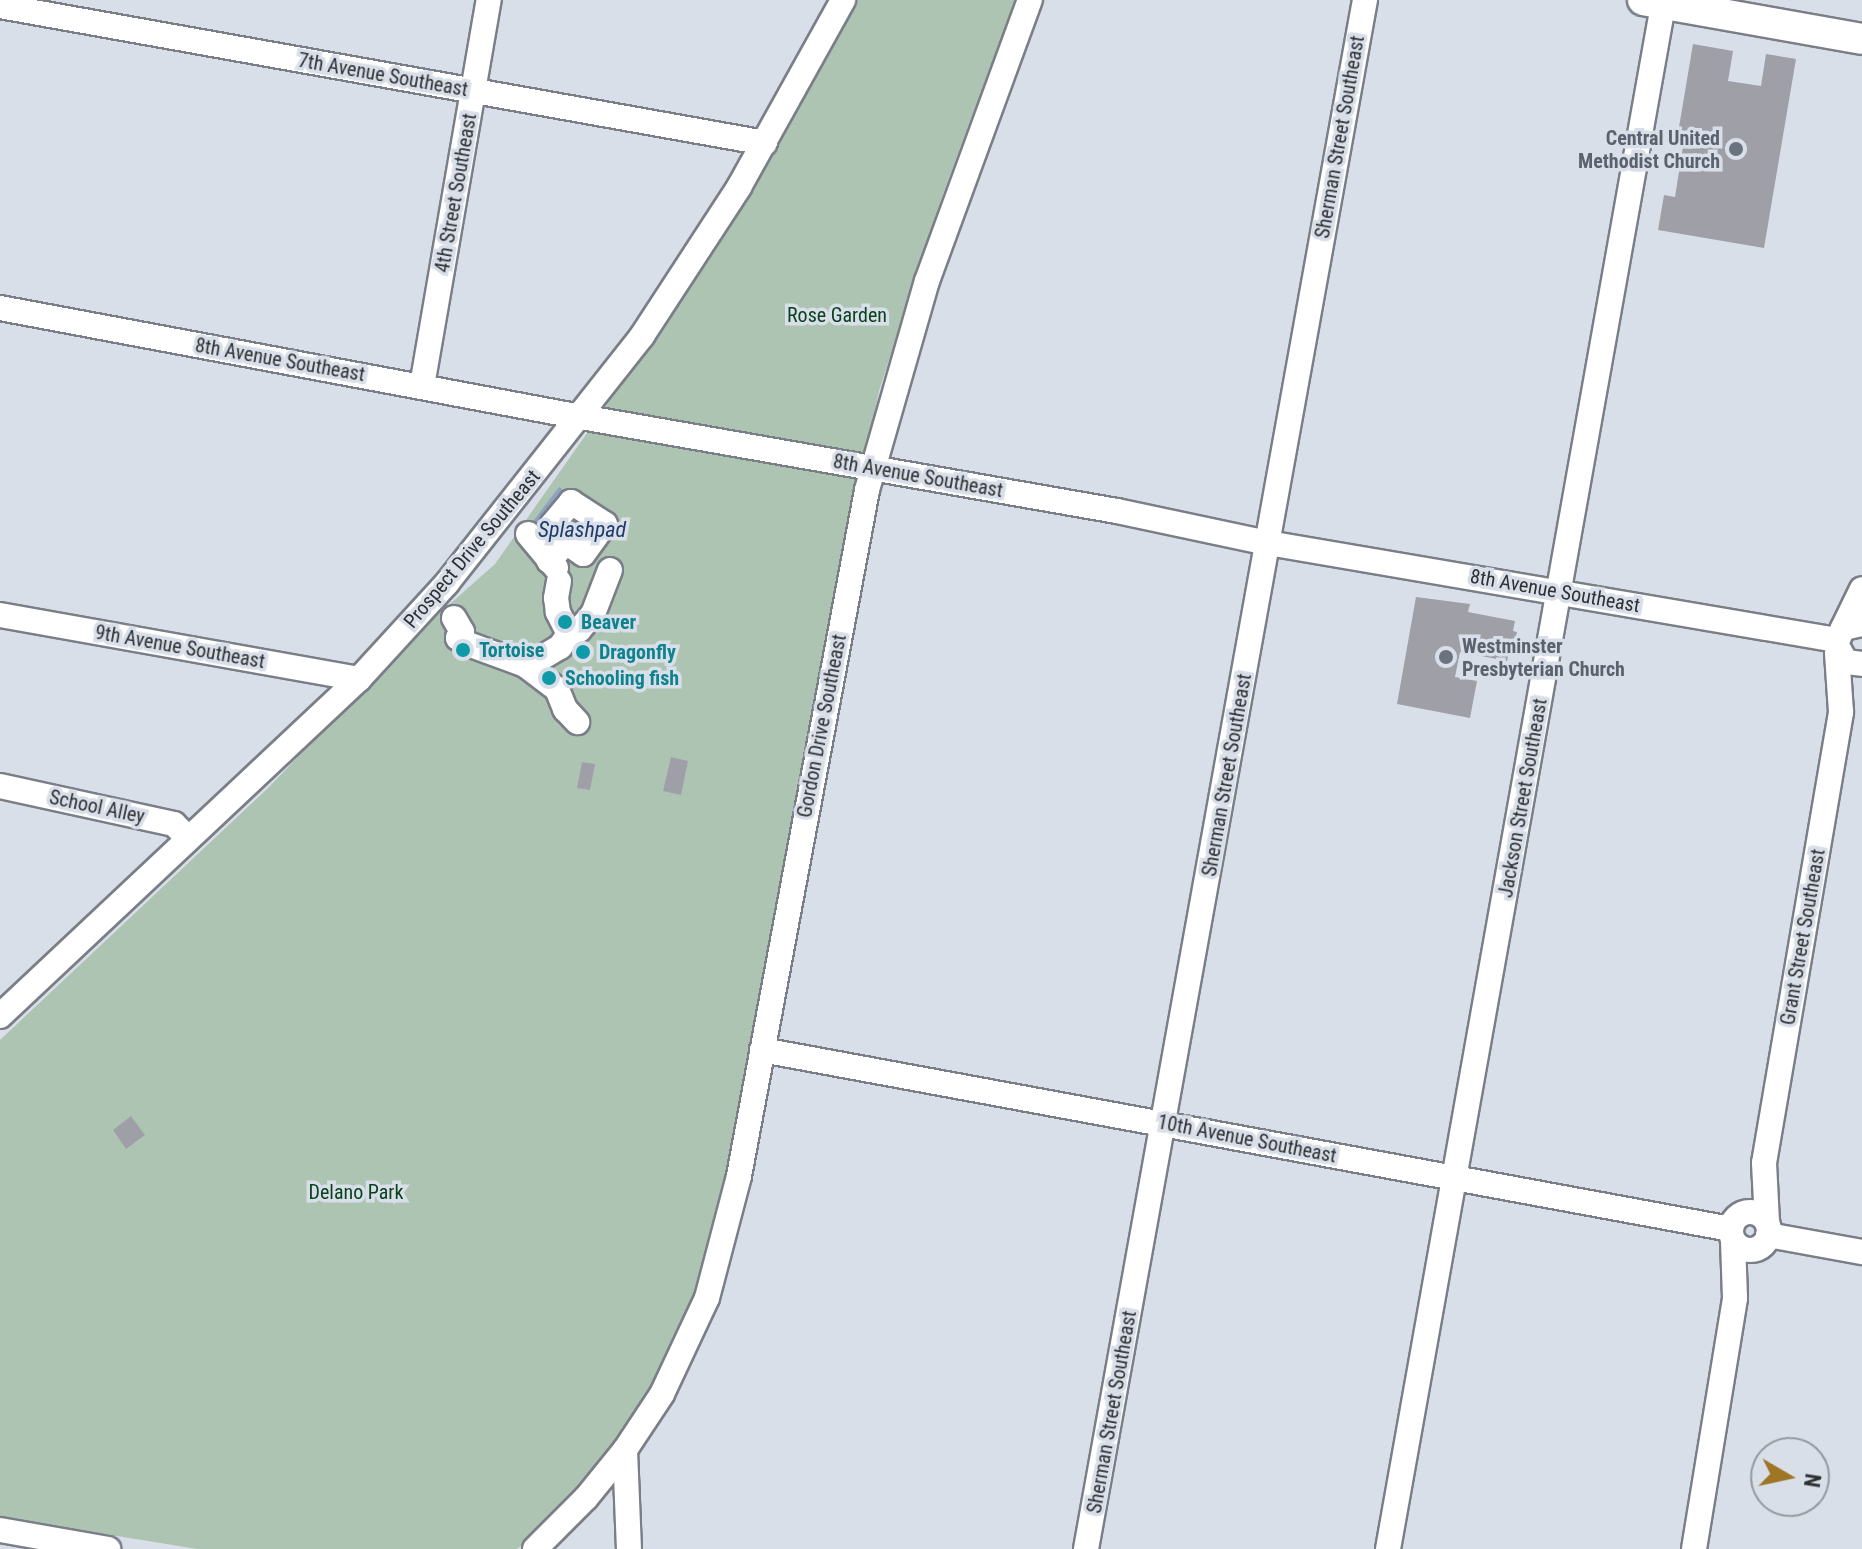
<!DOCTYPE html>
<html>
<head>
<meta charset="utf-8">
<style>
  body { margin:0 }
  #map { position:relative; width:1862px; height:1549px; overflow:hidden; background:#d9dfe8; font-family:"Roboto Condensed",sans-serif }
  div>[style] { position:absolute }
  [style*='--x'] { left:calc(var(--x)*1px); top:calc(var(--y)*1px); width:calc(var(--w)*1px); rotate:calc(var(--a)*1deg) }
  .green>* { inset:0; background:#aec4b2 }
  .water>* { inset:0; background:#8da3c6 }
  .building>* { inset:0; background:#9f9fa8 }
  .roads { filter:drop-shadow(2px 0 #7a7e87) drop-shadow(-2px 0 #7a7e87) drop-shadow(0 2px #7a7e87) drop-shadow(0 -2px #7a7e87) }
  .minor>* { height:24px; margin:-12px; padding:0 12px; transform-origin:12px; border-radius:12px; background:#fff }
  .minor>.ring { margin:-12px; padding:0; box-sizing:content-box; background:none; border:24px solid #fff; border-radius:50% }
  .major>* { height:30px; margin:-15px; padding:0 15px; transform-origin:15px; border-radius:15px; background:#fff }
  .dots>* { width:22px; height:22px; translate:-50% -50%; box-sizing:border-box; border:4px solid #d9dfe8; border-radius:50% }
  span { translate:-50% -50%; white-space:nowrap; text-align:center; line-height:1.15; -webkit-text-stroke:7px #d9dfe8; paint-order:stroke }
  .street-label { font-size:20px; color:#2e3034 }
  .worship-label { font-size:20px; color:#5b616d; font-weight:700 }
  .right { translate:-100% -50%; text-align:right }
  .left { translate:0 -50%; text-align:left }
  .park-label { font-size:20px; color:#09431d }
  .culture-label { font-size:20px; color:#0d838f; font-weight:700 }
  .water-label { font-size:22px; color:#1e3c69; font-style:italic }
  .north { position:absolute; left:1750px; top:1437px; width:80px; height:80px; box-sizing:border-box; background:#d9dfe8; border:2px solid #9599a0; border-radius:50%; rotate:99deg; font-size:22px; font-weight:700; line-height:32px; text-align:center; color:#2e3034 }
  .north::after { content:''; display:block; margin:auto; width:28px; height:36px; background:#9f7625; clip-path:polygon(50% 0,100% 100%,50% 72%,0 100%) }
</style>
</head>
<body>
<div id="map">
  <div class="green">
    <i style="clip-path:polygon(858px 0,1015px 0,943px 194px,879px 391px,784px 862px,735px 1155px,693px 1313px,664px 1375px,607px 1459px,554px 1520px,517px 1549px,197px 1549px,0 1517px,0 1040px,268px 788px,415px 635px,495px 564px,644px 352px,766px 166px)"></i>
  </div>
  <div class="water">
    <i style="clip-path:polygon(559px 487px,614px 524px,599px 545px,549px 531px,543px 536px,531px 524px)"></i>
  </div>
  <div class="building">
    <i style="clip-path:polygon(1693px 44px,1733px 51px,1728px 81px,1761px 86px,1766px 54px,1796px 59px,1764px 248px,1658px 230px,1664px 195px,1675px 197px,1684px 140px,1677px 139px)"></i>
    <i style="clip-path:polygon(1416px 597px,1470px 604px,1468px 612px,1515px 621px,1513px 631px,1517px 632px,1513px 652px,1509px 652px,1507px 661px,1460px 652px,1455px 677px,1477px 681px,1470px 718px,1397px 704px)"></i>
    <i style="clip-path:polygon(671px 757px,688px 761px,681px 795px,663px 791px)"></i>
    <i style="clip-path:polygon(582px 762px,595px 764px,590px 790px,577px 788px)"></i>
    <i style="clip-path:polygon(131px 1116px,145px 1135px,126px 1149px,113px 1130px)"></i>
  </div>
  <div class="roads">
    <div class="minor">
      <i style="--x:0;--y:6;--w:777;--a:10.15"></i>
      <i style="--x:0;--y:308;--w:591;--a:10.63"></i>
      <i style="--x:581;--y:417;--w:544;--a:9.95"></i>
      <i style="--x:1117;--y:511;--w:154;--a:12"></i>
      <i style="--x:1268;--y:543;--w:576;--a:9.69"></i>
      <i style="--x:422;--y:386;--w:392;--a:-80.2"></i>
      <i style="--x:528;--y:534;--w:44;--a:50.5"></i>
      <i style="--x:549;--y:561;--w:25;--a:-48"></i>
      <i style="--x:566;--y:542;--w:22;--a:-129"></i>
      <i style="--x:552;--y:525;--w:30;--a:-50"></i>
      <i style="--x:571;--y:502;--w:40;--a:32.9"></i>
      <i style="--x:605;--y:524;--w:37;--a:126"></i>
      <i style="--x:583;--y:554;--w:21;--a:-145"></i>
      <i style="--x:0;--y:615;--w:365;--a:10.1"></i>
      <i style="--x:454;--y:618;--w:16;--a:60"></i>
      <i style="--x:462;--y:632;--w:7;--a:124"></i>
      <i style="--x:458;--y:638;--w:12;--a:31"></i>
      <i style="--x:468;--y:644;--w:61;--a:20.2"></i>
      <i style="--x:525;--y:665;--w:14;--a:-21"></i>
      <i style="--x:538;--y:660;--w:26;--a:-31"></i>
      <i style="--x:560;--y:647;--w:16;--a:-55"></i>
      <i style="--x:569;--y:634;--w:25;--a:-117"></i>
      <i style="--x:558;--y:612;--w:14;--a:-98"></i>
      <i style="--x:556;--y:598;--w:17;--a:-80"></i>
      <i style="--x:1862;--y:624;--w:19;--a:168"></i>
      <i style="--x:1843;--y:628;--w:17;--a:114"></i>
      <i style="--x:1836;--y:644;--w:21;--a:61"></i>
      <i style="--x:1846;--y:662;--w:16;--a:7"></i>
      <i style="--x:1843;--y:628;--w:43;--a:-64"></i>
      <i style="--x:569;--y:634;--w:11;--a:-22"></i>
      <i style="--x:579;--y:630;--w:21;--a:-49"></i>
      <i style="--x:593;--y:614;--w:47;--a:-68.9"></i>
      <i style="--x:525;--y:665;--w:40;--a:37"></i>
      <i style="--x:557;--y:689;--w:22;--a:68"></i>
      <i style="--x:565;--y:709;--w:18;--a:47"></i>
      <i style="--x:0;--y:786;--w:178;--a:12.3"></i>
      <i style="--x:174;--y:824;--w:20;--a:45"></i>
      <i style="--x:0;--y:1016;--w:492;--a:-43.2"></i>
      <i style="--x:359;--y:679;--w:130;--a:-47.5"></i>
      <i style="--x:447;--y:583;--w:315;--a:-51.7"></i>
      <i style="--x:642;--y:336;--w:178;--a:-56.9"></i>
      <i style="--x:739;--y:187;--w:214;--a:-60.9"></i>
      <i style="--x:762;--y:1050;--w:985;--a:10.47"></i>
      <i class="ring" style="left:1731px;top:1212px;width:14px;height:14px"></i>
      <i style="--x:1767;--y:1222;--w:59;--a:-92.9"></i>
      <i style="--x:1764;--y:1163;--w:458;--a:-80.3"></i>
      <i style="--x:1841;--y:712;--w:59;--a:-93.9"></i>
      <i style="--x:1768;--y:1235;--w:96;--a:10.3"></i>
      <i style="--x:625;--y:1450;--w:99;--a:87.7"></i>
      <i style="--x:0;--y:1530;--w:110;--a:10"></i>
      <i style="--x:535;--y:1549;--w:72;--a:-45"></i>
      <i style="--x:586;--y:1498;--w:62;--a:-50.9"></i>
      <i style="--x:625;--y:1450;--w:67;--a:-56.5"></i>
      <i style="--x:662;--y:1394;--w:106;--a:-64.9"></i>
      <i style="--x:707;--y:1298;--w:126;--a:-75.3"></i>
      <i style="--x:739;--y:1176;--w:698;--a:-79.43"></i>
      <i style="--x:867;--y:490;--w:217;--a:-74"></i>
      <i style="--x:927;--y:281;--w:299;--a:-69.9"></i>
      <i style="--x:1086;--y:1549;--w:1574;--a:-79.79"></i>
      <i style="--x:1388;--y:1549;--w:1573;--a:-79.9"></i>
      <i style="--x:1694;--y:1549;--w:254;--a:-80.7"></i>
      <i style="--x:1735;--y:1298;--w:57;--a:-92"></i>
    </div>
    <div class="major">
      <i style="--x:1643;--y:0;--w:222;--a:10.1"></i>
    </div>
  </div>
  <div class="dots">
    <i style="left:1736px;top:149px;background:#6b7280"></i>
    <i style="left:565px;top:622px;background:#0f9aa8"></i>
    <i style="left:463px;top:650px;background:#0f9aa8"></i>
    <i style="left:583px;top:652px;background:#0f9aa8"></i>
    <i style="left:1446px;top:657px;background:#6b7280"></i>
    <i style="left:549px;top:678px;background:#0f9aa8"></i>
  </div>
  <div class="street-label">
    <span style="left:383px;top:75px;rotate:10deg">7th Avenue Southeast</span>
    <span style="left:1340px;top:137px;rotate:-80deg">Sherman Street Southeast</span>
    <span style="left:456px;top:193px;rotate:-80deg">4th Street Southeast</span>
    <span style="left:280px;top:360px;rotate:10deg">8th Avenue Southeast</span>
    <span style="left:918px;top:476px;rotate:10deg">8th Avenue Southeast</span>
    <span style="left:472px;top:549px;rotate:-50deg">Prospect Drive Southeast</span>
    <span style="left:1555px;top:591px;rotate:10deg">8th Avenue Southeast</span>
    <span style="left:180px;top:647px;rotate:10deg">9th Avenue Southeast</span>
    <span style="left:822px;top:726px;rotate:-79deg">Gordon Drive Southeast</span>
    <span style="left:1227px;top:775px;rotate:-80deg">Sherman Street Southeast</span>
    <span style="left:1523px;top:798px;rotate:-80deg">Jackson Street Southeast</span>
    <span style="left:97px;top:807px;rotate:12deg">School Alley</span>
    <span style="left:1803px;top:937px;rotate:-80deg">Grant Street Southeast</span>
    <span style="left:1247px;top:1139px;rotate:11deg">10th Avenue Southeast</span>
    <span style="left:1112px;top:1412px;rotate:-80deg">Sherman Street Southeast</span>
  </div>
  <div class="worship-label">
    <span class="right" style="left:1720px;top:150px">Central United<br>Methodist Church</span>
    <span class="left" style="left:1462px;top:658px">Westminster<br>Presbyterian Church</span>
  </div>
  <div class="park-label">
    <span style="left:837px;top:315px">Rose Garden</span>
    <span style="left:356px;top:1192px">Delano Park</span>
  </div>
  <div class="culture-label">
    <span class="left" style="left:581px;top:622px">Beaver</span>
    <span class="left" style="left:479px;top:650px">Tortoise</span>
    <span class="left" style="left:599px;top:652px">Dragonfly</span>
    <span class="left" style="left:565px;top:678px">Schooling fish</span>
  </div>
  <div class="water-label">
    <span style="left:582px;top:530px">Splashpad</span>
  </div>
  <div class="north">N</div>
</div>
</body>
</html>
